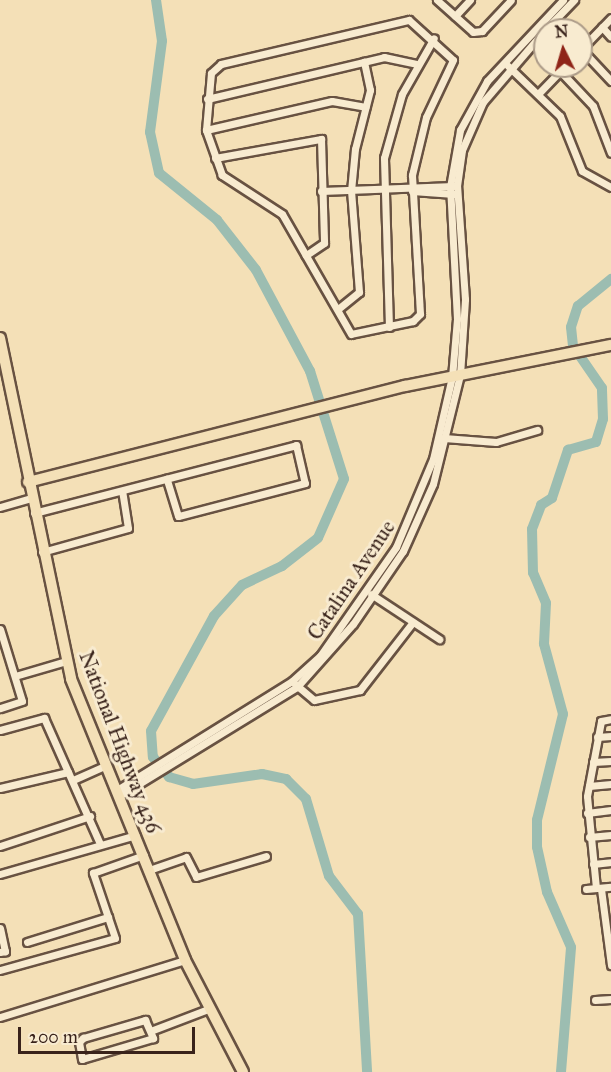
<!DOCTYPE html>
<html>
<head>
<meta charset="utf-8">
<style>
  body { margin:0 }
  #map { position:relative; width:611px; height:1072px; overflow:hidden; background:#f4e0b7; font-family:"IM FELL Great Primer",serif }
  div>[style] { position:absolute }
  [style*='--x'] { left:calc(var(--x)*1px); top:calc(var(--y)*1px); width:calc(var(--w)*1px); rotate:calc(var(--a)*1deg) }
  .river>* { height:10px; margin:-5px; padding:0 5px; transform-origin:5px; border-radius:5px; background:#9cbdb1 }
  .roads { filter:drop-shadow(2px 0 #685242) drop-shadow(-2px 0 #685242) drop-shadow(0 2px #685242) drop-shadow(0 -2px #685242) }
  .minor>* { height:7px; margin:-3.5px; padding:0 3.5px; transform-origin:3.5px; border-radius:3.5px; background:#f8ebd0 }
  .primary>* { height:10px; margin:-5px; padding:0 5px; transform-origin:5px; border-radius:5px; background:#f4e0b7 }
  span { translate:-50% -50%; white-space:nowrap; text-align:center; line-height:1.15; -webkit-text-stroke:6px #f8ebd0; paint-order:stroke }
  .street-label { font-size:21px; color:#39231b }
  .north { position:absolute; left:533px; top:18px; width:60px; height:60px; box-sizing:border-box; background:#f8ebd0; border:2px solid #ac9b88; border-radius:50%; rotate:355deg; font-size:16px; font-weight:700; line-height:24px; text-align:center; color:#39231b }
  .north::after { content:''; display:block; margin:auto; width:21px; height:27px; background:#8f2418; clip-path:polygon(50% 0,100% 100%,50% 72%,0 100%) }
  .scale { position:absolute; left:18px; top:1027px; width:177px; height:27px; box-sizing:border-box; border:3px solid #39231b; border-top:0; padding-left:8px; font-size:18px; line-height:21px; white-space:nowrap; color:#39231b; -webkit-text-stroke:4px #f8ebd0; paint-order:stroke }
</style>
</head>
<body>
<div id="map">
  <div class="river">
    <i style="--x:156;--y:0;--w:41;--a:81.7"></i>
    <i style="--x:162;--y:41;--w:92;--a:97.5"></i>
    <i style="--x:150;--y:132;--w:42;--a:77.6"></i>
    <i style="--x:159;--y:173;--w:75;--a:39"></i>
    <i style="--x:217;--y:220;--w:63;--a:52"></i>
    <i style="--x:256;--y:270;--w:115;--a:61.9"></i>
    <i style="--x:310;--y:371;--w:113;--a:72.5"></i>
    <i style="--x:344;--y:479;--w:64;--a:113.8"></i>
    <i style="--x:318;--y:538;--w:46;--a:142.1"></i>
    <i style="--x:282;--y:566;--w:44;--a:154.6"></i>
    <i style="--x:242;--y:585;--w:42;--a:132.1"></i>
    <i style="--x:214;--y:616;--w:131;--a:118.7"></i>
    <i style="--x:151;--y:731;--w:26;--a:86"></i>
    <i style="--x:153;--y:757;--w:26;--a:51"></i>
    <i style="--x:169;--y:777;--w:25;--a:16"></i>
    <i style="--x:193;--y:784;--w:70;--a:-8.2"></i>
    <i style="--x:262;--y:774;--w:25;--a:12"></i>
    <i style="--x:286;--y:779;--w:28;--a:45"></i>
    <i style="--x:306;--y:799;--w:80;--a:73.4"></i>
    <i style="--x:329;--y:876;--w:48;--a:52.7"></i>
    <i style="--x:358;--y:914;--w:158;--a:86.7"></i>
    <i style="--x:561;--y:1072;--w:125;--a:-85.4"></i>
    <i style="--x:571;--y:947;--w:60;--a:-113.6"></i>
    <i style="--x:547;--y:892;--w:46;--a:-102.5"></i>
    <i style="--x:537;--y:847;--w:27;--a:-90"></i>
    <i style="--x:537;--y:820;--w:109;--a:-76.2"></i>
    <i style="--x:563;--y:714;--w:73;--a:-105.2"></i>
    <i style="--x:544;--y:644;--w:41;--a:-87.2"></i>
    <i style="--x:546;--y:603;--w:33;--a:-113"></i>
    <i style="--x:533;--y:573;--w:44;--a:-91.3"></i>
    <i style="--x:532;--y:529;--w:26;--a:-69"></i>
    <i style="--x:541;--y:505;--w:13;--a:-32"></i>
    <i style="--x:552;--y:498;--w:51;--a:-71.6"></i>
    <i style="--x:568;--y:450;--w:29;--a:-16"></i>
    <i style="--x:596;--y:442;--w:24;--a:-73"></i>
    <i style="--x:603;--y:419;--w:31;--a:-92"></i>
    <i style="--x:602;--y:388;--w:51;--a:-124.6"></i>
    <i style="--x:573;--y:346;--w:19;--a:-96"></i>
    <i style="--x:571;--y:327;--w:22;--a:-72"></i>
    <i style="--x:578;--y:306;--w:43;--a:-39.3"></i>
  </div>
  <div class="roads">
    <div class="minor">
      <i style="--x:437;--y:0;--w:48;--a:41.6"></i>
      <i style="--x:473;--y:32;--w:9;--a:-6"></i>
      <i style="--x:482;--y:31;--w:42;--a:-46.9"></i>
      <i style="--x:455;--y:16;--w:22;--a:-47"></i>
      <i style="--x:409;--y:20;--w:59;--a:42.3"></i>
      <i style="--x:453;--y:60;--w:63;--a:115.3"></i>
      <i style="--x:426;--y:117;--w:60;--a:103.6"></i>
      <i style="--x:412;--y:175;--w:139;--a:86.7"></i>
      <i style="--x:420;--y:314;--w:10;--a:135"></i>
      <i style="--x:413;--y:321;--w:63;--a:168.2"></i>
      <i style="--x:351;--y:334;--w:138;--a:-119.9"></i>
      <i style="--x:282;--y:214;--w:72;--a:-147"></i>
      <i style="--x:222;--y:175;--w:48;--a:-109.6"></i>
      <i style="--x:206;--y:130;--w:57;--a:-85"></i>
      <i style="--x:211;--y:73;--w:13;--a:-42"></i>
      <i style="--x:221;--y:64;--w:193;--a:-13.2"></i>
      <i style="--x:602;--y:27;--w:13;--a:48"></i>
      <i style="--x:545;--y:30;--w:42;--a:-46"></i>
      <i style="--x:581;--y:49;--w:44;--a:46.8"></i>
      <i style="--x:581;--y:49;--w:43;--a:-45.9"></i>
      <i style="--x:508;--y:66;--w:72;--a:43.9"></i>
      <i style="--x:560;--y:116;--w:59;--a:68.2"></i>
      <i style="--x:582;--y:171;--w:33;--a:29"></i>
      <i style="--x:560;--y:71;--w:48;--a:46.7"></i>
      <i style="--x:593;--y:106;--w:50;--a:69"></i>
      <i style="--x:539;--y:93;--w:37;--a:-46"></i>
      <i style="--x:207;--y:99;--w:182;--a:-13.3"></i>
      <i style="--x:384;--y:57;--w:33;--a:12"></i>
      <i style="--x:206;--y:130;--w:129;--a:-13"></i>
      <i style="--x:332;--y:101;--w:34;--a:10"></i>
      <i style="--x:215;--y:158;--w:108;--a:-10.2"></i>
      <i style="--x:321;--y:139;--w:104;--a:88.3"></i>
      <i style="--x:324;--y:243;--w:22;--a:146"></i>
      <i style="--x:321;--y:191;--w:133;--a:-2.2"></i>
      <i style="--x:412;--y:191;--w:42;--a:4.1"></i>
      <i style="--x:338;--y:309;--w:27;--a:-39"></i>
      <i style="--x:359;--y:292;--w:101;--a:-94.5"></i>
      <i style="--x:351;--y:191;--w:42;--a:-84.6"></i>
      <i style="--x:355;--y:149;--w:61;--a:-75.7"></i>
      <i style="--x:370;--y:90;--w:29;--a:-102"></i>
      <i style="--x:389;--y:327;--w:169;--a:-91.7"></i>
      <i style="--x:384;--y:158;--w:66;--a:-74.3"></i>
      <i style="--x:402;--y:94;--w:64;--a:-60.3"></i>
      <i style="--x:444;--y:438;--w:52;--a:4.4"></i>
      <i style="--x:496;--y:442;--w:43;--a:-16.3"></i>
      <i style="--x:0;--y:507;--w:32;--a:-16"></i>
      <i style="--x:34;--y:513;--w:271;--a:-14.5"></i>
      <i style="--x:296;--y:445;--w:39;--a:77"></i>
      <i style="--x:305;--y:483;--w:131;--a:165.4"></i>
      <i style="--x:178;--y:516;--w:39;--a:-107"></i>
      <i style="--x:42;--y:552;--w:89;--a:-15.6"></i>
      <i style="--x:128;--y:528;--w:37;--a:-99"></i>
      <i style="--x:371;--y:594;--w:82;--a:33.5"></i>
      <i style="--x:0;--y:629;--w:75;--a:73"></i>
      <i style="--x:22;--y:701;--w:23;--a:162"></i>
      <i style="--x:15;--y:676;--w:53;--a:-16.4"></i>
      <i style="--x:295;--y:684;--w:25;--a:40"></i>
      <i style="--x:314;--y:700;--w:47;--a:-12.3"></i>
      <i style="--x:360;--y:690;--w:86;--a:-52.1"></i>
      <i style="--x:0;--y:730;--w:46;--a:-15.3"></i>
      <i style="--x:44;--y:718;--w:138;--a:66"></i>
      <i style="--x:597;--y:737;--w:14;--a:-4"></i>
      <i style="--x:593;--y:762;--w:18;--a:-3"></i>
      <i style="--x:73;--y:780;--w:36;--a:-24"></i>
      <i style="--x:589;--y:786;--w:22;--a:-5"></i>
      <i style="--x:0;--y:788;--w:70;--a:-13.2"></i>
      <i style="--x:117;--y:790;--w:206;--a:-31.9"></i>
      <i style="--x:292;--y:681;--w:38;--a:-42"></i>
      <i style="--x:320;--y:656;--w:133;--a:-55.1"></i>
      <i style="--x:396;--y:547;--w:95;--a:-67.2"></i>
      <i style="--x:433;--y:459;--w:84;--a:-77"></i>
      <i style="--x:452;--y:377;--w:58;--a:-85.1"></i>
      <i style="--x:457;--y:319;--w:132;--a:-93"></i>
      <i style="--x:450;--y:187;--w:58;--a:-80"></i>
      <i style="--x:460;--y:130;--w:56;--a:-61.1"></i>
      <i style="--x:487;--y:81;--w:111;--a:-46.8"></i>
      <i style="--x:119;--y:796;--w:209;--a:-31.5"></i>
      <i style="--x:297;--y:687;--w:84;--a:-48.4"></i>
      <i style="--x:353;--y:624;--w:88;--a:-55.6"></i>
      <i style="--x:403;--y:551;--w:73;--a:-65.9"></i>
      <i style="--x:433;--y:484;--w:112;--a:-76.1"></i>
      <i style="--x:460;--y:375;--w:76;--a:-86.2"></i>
      <i style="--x:465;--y:299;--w:113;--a:-94"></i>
      <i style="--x:457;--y:186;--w:36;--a:-82"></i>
      <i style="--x:462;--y:150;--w:52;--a:-66.4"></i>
      <i style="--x:483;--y:102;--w:95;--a:-49.3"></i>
      <i style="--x:587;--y:813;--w:24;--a:-7"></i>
      <i style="--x:589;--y:837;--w:22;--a:-5"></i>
      <i style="--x:0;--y:846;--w:95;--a:-18.4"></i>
      <i style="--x:593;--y:864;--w:18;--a:-6"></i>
      <i style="--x:149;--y:870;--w:39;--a:-19"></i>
      <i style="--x:186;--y:857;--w:22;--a:63"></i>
      <i style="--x:196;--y:877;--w:73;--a:-16.7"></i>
      <i style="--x:0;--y:874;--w:141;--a:-16"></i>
      <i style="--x:596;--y:888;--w:92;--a:-95.6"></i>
      <i style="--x:587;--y:796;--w:76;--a:-79.4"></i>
      <i style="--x:601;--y:721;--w:10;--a:-11"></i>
      <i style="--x:586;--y:889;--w:25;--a:-5"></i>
      <i style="--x:601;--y:889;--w:77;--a:82.5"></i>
      <i style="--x:0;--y:928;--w:24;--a:78"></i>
      <i style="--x:5;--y:951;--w:5;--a:169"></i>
      <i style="--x:27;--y:942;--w:85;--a:-17.2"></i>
      <i style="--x:0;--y:970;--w:119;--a:-15.5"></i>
      <i style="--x:115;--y:938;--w:69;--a:-108.7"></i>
      <i style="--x:93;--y:873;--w:54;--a:-19.4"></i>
      <i style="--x:595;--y:1000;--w:16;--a:-4"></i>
      <i style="--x:0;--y:1017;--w:194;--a:-17.1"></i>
      <i style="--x:145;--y:1020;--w:20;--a:66"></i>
      <i style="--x:153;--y:1038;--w:74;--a:163.5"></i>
      <i style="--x:82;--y:1059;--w:17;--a:-100"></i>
      <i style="--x:79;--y:1042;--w:6;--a:-45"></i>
      <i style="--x:83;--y:1038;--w:65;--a:-16.2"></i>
      <i style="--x:153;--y:1030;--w:59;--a:-20.9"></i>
    </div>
    <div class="primary">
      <i style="--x:0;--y:338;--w:348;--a:78.2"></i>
      <i style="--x:71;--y:679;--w:303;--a:67.9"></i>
      <i style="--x:185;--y:960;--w:126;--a:62.6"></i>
      <i style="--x:28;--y:482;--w:389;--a:-14.3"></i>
      <i style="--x:405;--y:386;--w:210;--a:-11.3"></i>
    </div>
  </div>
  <div class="street-label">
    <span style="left:351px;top:580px;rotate:-56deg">Catalina Avenue</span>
    <span style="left:120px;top:742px;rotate:69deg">National Highway 436</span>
  </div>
  <div class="north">N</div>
  <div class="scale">200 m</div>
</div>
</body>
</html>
